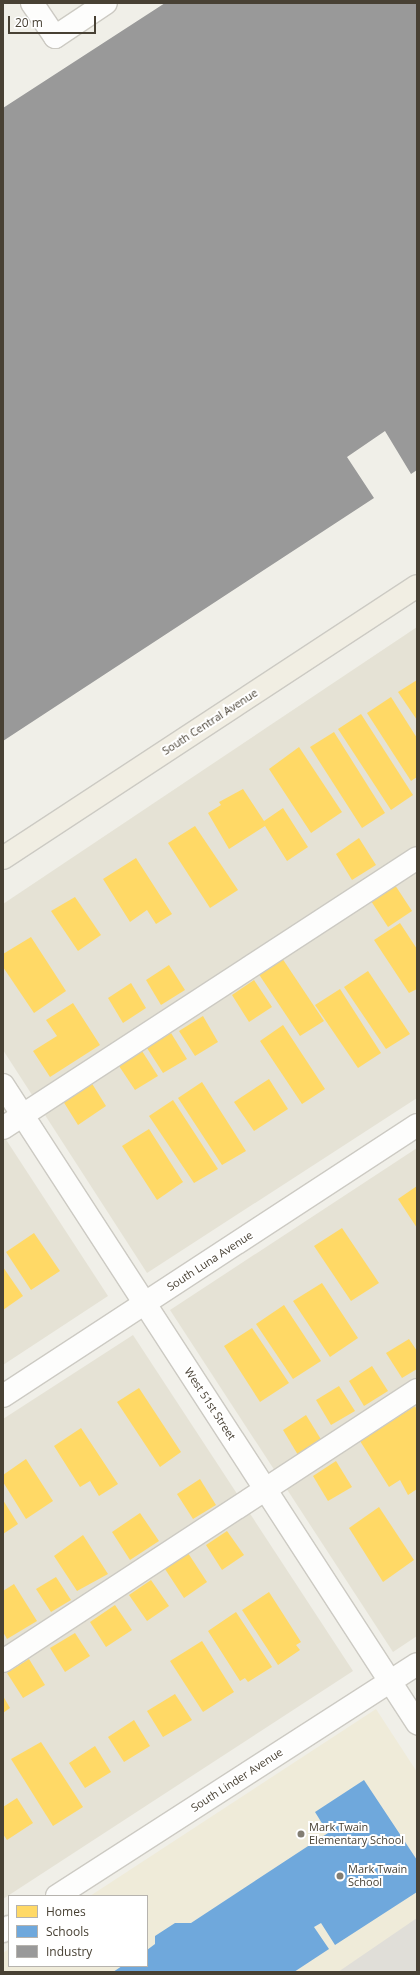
<!DOCTYPE html>
<html>
<head>
<meta charset="utf-8">
<style>
  body { margin:0 }
  #map { position:relative; width:420px; height:1975px; overflow:hidden; background:#f0efe8; font-family:"Open Sans",sans-serif }
  div>[style] { position:absolute }
  [style*='--x'] { left:calc(var(--x)*1px); top:calc(var(--y)*1px); width:calc(var(--w)*1px); rotate:calc(var(--a)*1deg) }
  .residential>* { inset:0; background:#e5e2d5 }
  .education>* { inset:0; background:#efebd9 }
  .parking>* { inset:0; background:#e0ded8 }
  .homes>* { inset:0; background:#ffd966 }
  .schools>* { inset:0; background:#6fa8dc }
  .industry>* { inset:0; background:#999 }
  .roads { filter:drop-shadow(1px 0 #cccac3) drop-shadow(-1px 0 #cccac3) drop-shadow(0 1px #cccac3) drop-shadow(0 -1px #cccac3) }
  .minor>* { height:22px; margin:-11px; padding:0 11px; transform-origin:11px; border-radius:11px; background:#fdfdfc }
  .major>* { height:22px; margin:-11px; padding:0 11px; transform-origin:11px; border-radius:11px; background:#f1eee3 }
  .dots>* { width:11px; height:11px; translate:-50% -50%; box-sizing:border-box; border:2px solid #fff; border-radius:50% }
  span { translate:-50% -50%; white-space:nowrap; text-align:center; line-height:1.15; -webkit-text-stroke:4px #fff; paint-order:stroke }
  .street-label { font-size:11px; color:#484134 }
  .poi-label { font-size:11px; color:#484134 }
  .left { translate:0 -50%; text-align:left }
  .frame { position:absolute; inset:0; border:4px solid #484134; pointer-events:none }
  .legend { position:absolute; left:8px; top:1895px; width:140px; height:72px; box-sizing:border-box; background:#fff; border:1px solid #b6b3ae; margin:0; padding:5px 7px; list-style:none; font-size:12px; color:#484134 }
  .legend li { display:flex; align-items:center; gap:8px; height:20px }
  .legend b { width:20px; border:1px solid #b6b3ae }
  .scale { position:absolute; left:8px; top:16px; width:88px; height:18px; box-sizing:border-box; border:2px solid #484134; border-top:0; padding-left:5px; font-size:12px; line-height:14px; white-space:nowrap; color:#484134; -webkit-text-stroke:3px #fff; paint-order:stroke }
</style>
</head>
<body>
<div id="map">
  <div class="residential">
    <i style="clip-path:polygon(417px 627px,417px 1098px,147px 1273px,3px 1050px,3px 904px)"></i>
    <i style="clip-path:polygon(3px 1135px,108px 1296px,3px 1365px)"></i>
    <i style="clip-path:polygon(417px 1148px,417px 1636px,393px 1652px,170px 1310px)"></i>
    <i style="clip-path:polygon(133px 1335px,353px 1671px,3px 1899px,3px 1419px)"></i>
  </div>
  <div class="education">
    <i style="clip-path:polygon(376px 1709px,417px 1772px,417px 1972px,3px 1972px,3px 1953px,9px 1949px,9px 1966px,147px 1966px,147px 1896px,90px 1896px)"></i>
  </div>
  <div class="parking">
    <i style="clip-path:polygon(417px 1918px,417px 1972px,338px 1972px)"></i>
  </div>
  <div class="homes">
    <i style="clip-path:polygon(417px 680px,417px 720px,398px 692px)"></i>
    <i style="clip-path:polygon(391px 697px,417px 738px,417px 777px,411px 781px,367px 713px)"></i>
    <i style="clip-path:polygon(361px 714px,413px 795px,391px 810px,338px 729px)"></i>
    <i style="clip-path:polygon(334px 732px,385px 813px,362px 828px,310px 747px)"></i>
    <i style="clip-path:polygon(299px 747px,342px 812px,311px 833px,269px 769px)"></i>
    <i style="clip-path:polygon(243px 789px,264px 821px,283px 808px,308px 847px,287px 861px,265px 826px,229px 849px,208px 813px,221px 805px,219px 802px)"></i>
    <i style="clip-path:polygon(195px 826px,238px 890px,210px 908px,168px 843px)"></i>
    <i style="clip-path:polygon(359px 838px,376px 865px,352px 880px,336px 854px)"></i>
    <i style="clip-path:polygon(136px 858px,172px 914px,156px 924px,147px 910px,130px 922px,103px 879px)"></i>
    <i style="clip-path:polygon(395px 885px,412px 911px,388px 927px,371px 901px)"></i>
    <i style="clip-path:polygon(75px 897px,101px 935px,78px 951px,51px 911px)"></i>
    <i style="clip-path:polygon(400px 923px,417px 949px,417px 989px,409px 993px,374px 940px)"></i>
    <i style="clip-path:polygon(31px 937px,66px 991px,34px 1013px,3px 967px,3px 954px)"></i>
    <i style="clip-path:polygon(282px 958px,324px 1021px,300px 1036px,258px 973px)"></i>
    <i style="clip-path:polygon(169px 965px,185px 990px,161px 1005px,146px 980px)"></i>
    <i style="clip-path:polygon(368px 971px,410px 1034px,386px 1049px,344px 987px)"></i>
    <i style="clip-path:polygon(254px 980px,272px 1007px,249px 1022px,232px 995px)"></i>
    <i style="clip-path:polygon(131px 983px,146px 1008px,123px 1023px,108px 998px)"></i>
    <i style="clip-path:polygon(340px 989px,381px 1053px,358px 1068px,315px 1005px)"></i>
    <i style="clip-path:polygon(73px 1003px,100px 1045px,50px 1077px,33px 1051px,57px 1036px,46px 1020px)"></i>
    <i style="clip-path:polygon(203px 1016px,218px 1042px,195px 1056px,179px 1031px)"></i>
    <i style="clip-path:polygon(283px 1025px,325px 1089px,302px 1104px,260px 1041px)"></i>
    <i style="clip-path:polygon(171px 1033px,187px 1059px,163px 1073px,147px 1048px)"></i>
    <i style="clip-path:polygon(142px 1051px,158px 1076px,135px 1090px,119px 1066px)"></i>
    <i style="clip-path:polygon(269px 1079px,288px 1109px,254px 1131px,234px 1102px)"></i>
    <i style="clip-path:polygon(91px 1082px,106px 1106px,78px 1125px,63px 1101px)"></i>
    <i style="clip-path:polygon(202px 1082px,246px 1151px,222px 1165px,178px 1098px)"></i>
    <i style="clip-path:polygon(173px 1100px,218px 1169px,194px 1183px,149px 1116px)"></i>
    <i style="clip-path:polygon(149px 1129px,183px 1182px,157px 1200px,122px 1146px)"></i>
    <i style="clip-path:polygon(417px 1186px,417px 1228px,398px 1199px)"></i>
    <i style="clip-path:polygon(342px 1228px,379px 1283px,351px 1301px,314px 1246px)"></i>
    <i style="clip-path:polygon(34px 1233px,60px 1271px,31px 1290px,6px 1252px)"></i>
    <i style="clip-path:polygon(3px 1267px,23px 1296px,3px 1310px)"></i>
    <i style="clip-path:polygon(322px 1283px,358px 1338px,330px 1357px,293px 1301px)"></i>
    <i style="clip-path:polygon(284px 1305px,321px 1361px,293px 1379px,256px 1324px)"></i>
    <i style="clip-path:polygon(252px 1328px,289px 1383px,260px 1402px,224px 1346px)"></i>
    <i style="clip-path:polygon(409px 1339px,417px 1351px,417px 1369px,402px 1378px,386px 1353px)"></i>
    <i style="clip-path:polygon(372px 1366px,388px 1391px,364px 1406px,349px 1381px)"></i>
    <i style="clip-path:polygon(339px 1386px,355px 1411px,331px 1425px,316px 1400px)"></i>
    <i style="clip-path:polygon(139px 1388px,181px 1452px,160px 1467px,117px 1402px)"></i>
    <i style="clip-path:polygon(415px 1406px,417px 1410px,417px 1489px,408px 1495px,400px 1480px,389px 1487px,360px 1441px)"></i>
    <i style="clip-path:polygon(306px 1415px,322px 1441px,298px 1455px,283px 1430px)"></i>
    <i style="clip-path:polygon(81px 1428px,118px 1484px,99px 1496px,90px 1481px,80px 1487px,54px 1446px)"></i>
    <i style="clip-path:polygon(26px 1459px,53px 1501px,26px 1519px,3px 1482px,3px 1475px)"></i>
    <i style="clip-path:polygon(336px 1461px,352px 1487px,328px 1501px,313px 1476px)"></i>
    <i style="clip-path:polygon(200px 1479px,216px 1505px,193px 1519px,177px 1494px)"></i>
    <i style="clip-path:polygon(3px 1500px,18px 1524px,3px 1534px)"></i>
    <i style="clip-path:polygon(379px 1507px,414px 1560px,383px 1582px,349px 1528px)"></i>
    <i style="clip-path:polygon(140px 1513px,159px 1541px,130px 1560px,112px 1532px)"></i>
    <i style="clip-path:polygon(227px 1531px,244px 1555px,222px 1570px,206px 1545px)"></i>
    <i style="clip-path:polygon(83px 1535px,108px 1574px,77px 1591px,54px 1556px)"></i>
    <i style="clip-path:polygon(188px 1553px,207px 1582px,184px 1598px,165px 1569px)"></i>
    <i style="clip-path:polygon(56px 1577px,71px 1600px,51px 1612px,36px 1589px)"></i>
    <i style="clip-path:polygon(151px 1580px,169px 1606px,147px 1621px,129px 1595px)"></i>
    <i style="clip-path:polygon(14px 1584px,37px 1621px,7px 1639px,3px 1632px,3px 1591px)"></i>
    <i style="clip-path:polygon(269px 1592px,301px 1642px,296px 1645px,300px 1650px,278px 1665px,242px 1610px)"></i>
    <i style="clip-path:polygon(115px 1605px,132px 1630px,106px 1647px,90px 1622px)"></i>
    <i style="clip-path:polygon(236px 1612px,272px 1667px,248px 1682px,245px 1678px,240px 1681px,208px 1631px)"></i>
    <i style="clip-path:polygon(75px 1633px,90px 1656px,65px 1672px,50px 1648px)"></i>
    <i style="clip-path:polygon(202px 1641px,234px 1692px,203px 1712px,170px 1661px)"></i>
    <i style="clip-path:polygon(29px 1659px,45px 1685px,23px 1698px,7px 1673px)"></i>
    <i style="clip-path:polygon(175px 1694px,192px 1720px,163px 1737px,147px 1711px)"></i>
    <i style="clip-path:polygon(3px 1696px,10px 1708px,3px 1713px)"></i>
    <i style="clip-path:polygon(134px 1720px,150px 1746px,124px 1762px,108px 1737px)"></i>
    <i style="clip-path:polygon(41px 1742px,83px 1807px,53px 1826px,11px 1759px)"></i>
    <i style="clip-path:polygon(95px 1746px,111px 1772px,85px 1788px,69px 1763px)"></i>
    <i style="clip-path:polygon(17px 1798px,33px 1823px,7px 1840px,3px 1834px,3px 1807px)"></i>
  </div>
  <div class="schools">
    <i style="clip-path:polygon(364px 1780px,417px 1860px,417px 1892px,335px 1945px,321px 1923px,314px 1927px,329px 1949px,294px 1972px,113px 1972px,122px 1966px,147px 1966px,147px 1950px,155px 1944px,155px 1936px,175px 1923px,191px 1923px,328px 1833px,315px 1812px)"></i>
  </div>
  <div class="industry">
    <i style="clip-path:polygon(165px 3px,417px 3px,417px 470px,411px 474px,385px 431px,347px 457px,374px 498px,3px 741px,3px 108px)"></i>
  </div>
  <div class="roads">
    <div class="minor">
      <i style="--x:32;--y:3;--w:41;--a:55.9"></i>
      <i style="--x:55;--y:37;--w:61;--a:-33.7"></i>
      <i style="--x:3;--y:1085;--w:761;--a:57.02"></i>
      <i style="--x:3;--y:1128;--w:494;--a:-33.1"></i>
      <i style="--x:3;--y:1396;--w:495;--a:-33.2"></i>
      <i style="--x:3;--y:1661;--w:495;--a:-33.2"></i>
      <i style="--x:57;--y:1896;--w:428;--a:-32.8"></i>
      <i style="--x:3;--y:1931;--w:7;--a:-34"></i>
    </div>
    <div class="major">
      <i style="--x:3;--y:858;--w:495;--a:-33.3"></i>
    </div>
  </div>
  <div class="dots">
    <i style="left:301px;top:1834px;background:#837e73"></i>
    <i style="left:340px;top:1876px;background:#837e73"></i>
  </div>
  <div class="street-label">
    <span style="left:210px;top:722px;rotate:-33deg">South Central Avenue</span>
    <span style="left:210px;top:1261px;rotate:-33deg">South Luna Avenue</span>
    <span style="left:210px;top:1404px;rotate:57deg">West 51st Street</span>
    <span style="left:237px;top:1780px;rotate:-33deg">South Linder Avenue</span>
  </div>
  <div class="poi-label">
    <span class="left" style="left:309px;top:1834px">Mark Twain<br>Elementary School</span>
    <span class="left" style="left:348px;top:1876px">Mark Twain<br>School</span>
  </div>
  <div class="frame"></div>
  <ul class="legend">
  <li><b style="height:11px;background:#ffd966"></b>Homes</li>
  <li><b style="height:11px;background:#6fa8dc"></b>Schools</li>
  <li><b style="height:11px;background:#999"></b>Industry</li>
  </ul>
  <div class="scale">20 m</div>
</div>
</body>
</html>
